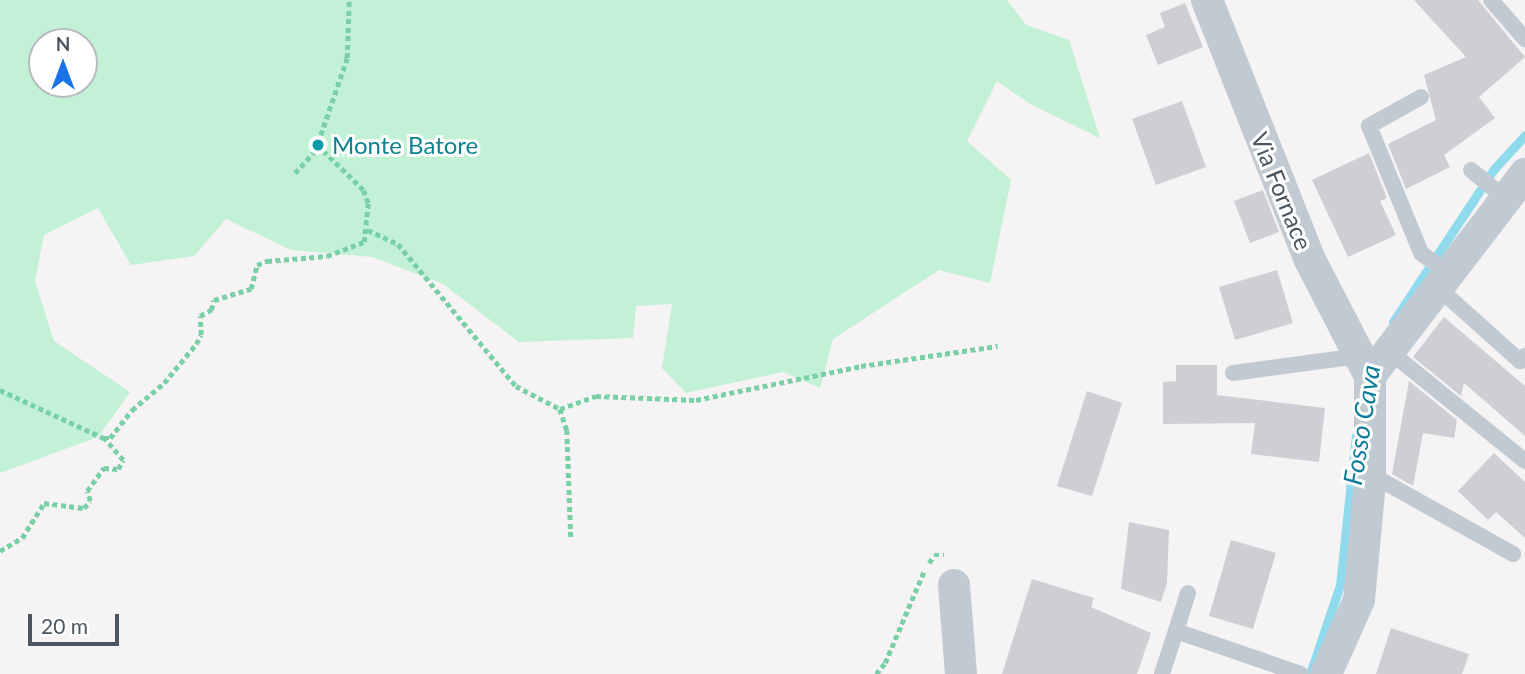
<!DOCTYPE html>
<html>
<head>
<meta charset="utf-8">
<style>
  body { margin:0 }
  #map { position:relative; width:1525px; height:674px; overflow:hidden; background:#f5f3f3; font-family:Lato,sans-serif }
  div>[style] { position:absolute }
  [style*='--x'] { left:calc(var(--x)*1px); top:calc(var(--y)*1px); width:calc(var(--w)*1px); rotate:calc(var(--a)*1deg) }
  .green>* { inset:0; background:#c3f1d5 }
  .stream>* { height:9px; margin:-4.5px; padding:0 4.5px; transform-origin:4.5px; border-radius:4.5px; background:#90daee }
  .building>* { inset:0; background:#cdcfd5 }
  .path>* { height:4.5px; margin-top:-2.25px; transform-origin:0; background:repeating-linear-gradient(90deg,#7ad0a6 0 5px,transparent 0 8.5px) }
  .lane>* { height:16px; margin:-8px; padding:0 8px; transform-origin:8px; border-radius:8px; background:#c1cad2 }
  .street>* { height:32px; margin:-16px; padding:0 16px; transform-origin:16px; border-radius:16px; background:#c1cad2 }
  .dots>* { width:19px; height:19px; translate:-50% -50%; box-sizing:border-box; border:4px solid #fff; border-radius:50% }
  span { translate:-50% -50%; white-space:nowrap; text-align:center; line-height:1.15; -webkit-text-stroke:6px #fff; paint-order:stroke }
  .culture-label { font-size:24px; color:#0d838f }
  .left { translate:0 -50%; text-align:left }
  .street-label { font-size:24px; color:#4a5661 }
  .water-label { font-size:26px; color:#0c7c9b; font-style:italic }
  .north { position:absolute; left:28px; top:28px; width:70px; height:70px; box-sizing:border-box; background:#fff; border:2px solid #b7bbc0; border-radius:50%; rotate:0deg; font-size:19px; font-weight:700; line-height:28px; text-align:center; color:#4a5661 }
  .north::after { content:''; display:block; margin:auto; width:24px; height:32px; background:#1a73e8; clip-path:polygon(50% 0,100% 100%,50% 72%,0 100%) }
  .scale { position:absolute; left:28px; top:614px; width:91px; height:32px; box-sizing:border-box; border:4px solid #4a5661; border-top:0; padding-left:9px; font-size:21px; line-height:24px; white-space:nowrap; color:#4a5661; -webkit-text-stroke:5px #fff; paint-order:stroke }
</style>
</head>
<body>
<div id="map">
  <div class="green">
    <i style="clip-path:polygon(evenodd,0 0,1007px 0,1026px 25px,1069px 40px,1100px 138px,1030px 104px,997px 81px,967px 141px,1011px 180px,990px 283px,939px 270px,833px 339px,820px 388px,783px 372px,686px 393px,662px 368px,672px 304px,636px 306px,633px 338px,519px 342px,443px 284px,372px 257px,291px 250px,226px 219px,194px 256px,131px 265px,98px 208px,44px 235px,35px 281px,54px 341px,130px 392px,98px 437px,0 473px,0 0,42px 42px,84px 42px,84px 84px,42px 84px,42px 42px)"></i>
  </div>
  <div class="stream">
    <i style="--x:1393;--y:322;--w:183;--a:-56.6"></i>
    <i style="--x:1494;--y:169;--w:46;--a:-47.6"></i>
    <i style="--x:1310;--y:674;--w:94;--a:-71.4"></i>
    <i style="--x:1340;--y:585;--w:150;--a:-83.9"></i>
  </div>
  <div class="building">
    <i style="clip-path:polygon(1414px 0,1478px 0,1525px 57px,1479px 97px,1495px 118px,1444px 155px,1450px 167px,1406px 189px,1388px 144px,1436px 120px,1424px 75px,1466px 57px)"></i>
    <i style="clip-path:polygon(1185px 3px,1203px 47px,1158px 65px,1146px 35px,1165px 27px,1160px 13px)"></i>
    <i style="clip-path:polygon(1182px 101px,1206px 167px,1156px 185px,1132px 119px)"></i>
    <i style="clip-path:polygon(1369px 153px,1387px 198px,1380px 201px,1396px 235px,1348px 257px,1312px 180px)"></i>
    <i style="clip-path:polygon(1263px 190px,1279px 232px,1250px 243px,1234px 201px)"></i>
    <i style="clip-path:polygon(1277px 270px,1293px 323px,1235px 340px,1219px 287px)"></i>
    <i style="clip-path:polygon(1444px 317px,1525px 386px,1525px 436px,1464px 383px,1461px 396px,1413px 357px)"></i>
    <i style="clip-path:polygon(1176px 365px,1217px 365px,1217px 395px,1325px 408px,1319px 462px,1251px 454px,1255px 423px,1163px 424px,1163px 382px,1176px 381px)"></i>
    <i style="clip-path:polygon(1409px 381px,1457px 420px,1454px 438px,1423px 433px,1413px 486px,1392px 474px)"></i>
    <i style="clip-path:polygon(1087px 391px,1122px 403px,1092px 496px,1057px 486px)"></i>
    <i style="clip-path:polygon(1494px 453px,1525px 482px,1525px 538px,1496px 512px,1488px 520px,1458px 491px)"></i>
    <i style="clip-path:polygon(1129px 522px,1169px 530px,1167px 583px,1161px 602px,1121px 589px)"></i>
    <i style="clip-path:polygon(1231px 540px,1276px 553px,1253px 629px,1209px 616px)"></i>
    <i style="clip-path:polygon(1032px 579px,1094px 598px,1091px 607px,1151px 633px,1137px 674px,1002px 674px)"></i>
    <i style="clip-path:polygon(1391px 628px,1469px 654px,1462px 674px,1376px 674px)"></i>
  </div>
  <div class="path">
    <i style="--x:295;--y:173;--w:30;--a:-48"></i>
    <i style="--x:315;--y:151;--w:98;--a:-71"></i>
    <i style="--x:347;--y:58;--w:58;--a:-88"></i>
    <i style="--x:368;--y:230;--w:33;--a:25"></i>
    <i style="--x:398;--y:244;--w:185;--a:50.3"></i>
    <i style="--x:516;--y:386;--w:50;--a:27.6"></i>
    <i style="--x:560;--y:409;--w:22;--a:72"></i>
    <i style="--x:567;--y:430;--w:108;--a:87.9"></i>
    <i style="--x:0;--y:390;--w:115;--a:24.8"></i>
    <i style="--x:560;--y:409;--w:38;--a:-20"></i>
    <i style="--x:596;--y:396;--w:100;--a:2.3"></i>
    <i style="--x:696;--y:400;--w:168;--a:-11.6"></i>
    <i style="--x:861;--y:366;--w:138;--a:-8.3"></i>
    <i style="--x:0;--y:551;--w:26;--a:-31"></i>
    <i style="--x:22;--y:538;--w:41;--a:-57.8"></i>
    <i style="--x:44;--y:503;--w:40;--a:7.1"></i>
    <i style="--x:84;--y:508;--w:9;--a:-49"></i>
    <i style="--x:90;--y:501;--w:10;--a:-107"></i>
    <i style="--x:87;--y:491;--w:29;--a:-54"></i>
    <i style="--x:104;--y:468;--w:14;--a:4"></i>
    <i style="--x:118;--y:469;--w:10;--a:-61"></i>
    <i style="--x:123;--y:460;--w:29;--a:-131"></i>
    <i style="--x:104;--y:438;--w:6;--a:0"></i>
    <i style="--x:110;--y:438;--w:36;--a:-52"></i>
    <i style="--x:132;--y:410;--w:42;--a:-40.2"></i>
    <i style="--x:164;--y:383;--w:50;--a:-50.6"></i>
    <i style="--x:196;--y:344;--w:10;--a:-61"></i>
    <i style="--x:201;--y:335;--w:19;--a:-93"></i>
    <i style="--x:200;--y:316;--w:13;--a:-29"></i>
    <i style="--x:211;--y:310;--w:10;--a:-73"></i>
    <i style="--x:214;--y:300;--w:39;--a:-17"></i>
    <i style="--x:251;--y:289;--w:25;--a:-76"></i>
    <i style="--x:257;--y:265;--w:11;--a:-22"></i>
    <i style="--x:267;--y:261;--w:60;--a:-4.8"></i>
    <i style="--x:327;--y:256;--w:40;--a:-21"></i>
    <i style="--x:364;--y:242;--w:39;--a:-84"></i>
    <i style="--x:368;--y:203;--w:14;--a:-111"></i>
    <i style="--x:363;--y:190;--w:56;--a:-135.7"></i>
    <i style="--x:323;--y:151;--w:8;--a:180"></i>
    <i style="--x:929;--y:563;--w:9;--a:-58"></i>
    <i style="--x:934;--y:555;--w:10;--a:0"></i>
    <i style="--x:876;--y:674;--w:14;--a:-51"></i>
    <i style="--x:885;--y:663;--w:100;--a:-67"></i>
  </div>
  <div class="lane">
    <i style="--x:1491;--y:0;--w:52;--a:48.9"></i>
    <i style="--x:1421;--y:97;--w:60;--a:150.9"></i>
    <i style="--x:1369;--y:126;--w:137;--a:67.7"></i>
    <i style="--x:1421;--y:253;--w:31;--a:37"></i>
    <i style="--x:1471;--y:170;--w:44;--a:39.5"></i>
    <i style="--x:1436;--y:286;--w:113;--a:41.8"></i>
    <i style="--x:1520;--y:361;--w:7;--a:-45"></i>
    <i style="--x:1389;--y:351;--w:175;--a:39"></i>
    <i style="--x:1233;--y:373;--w:127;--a:-7.7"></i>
    <i style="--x:1370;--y:474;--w:164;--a:29.2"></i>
    <i style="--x:1176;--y:631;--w:132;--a:19"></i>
    <i style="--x:1162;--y:674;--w:85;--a:-72.2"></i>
  </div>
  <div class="street">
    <i style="--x:1207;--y:0;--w:280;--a:68.4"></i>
    <i style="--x:1310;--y:260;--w:131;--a:62.7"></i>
    <i style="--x:954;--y:585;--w:89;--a:85.5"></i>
    <i style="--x:1326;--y:674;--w:81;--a:-66"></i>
    <i style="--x:1359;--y:600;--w:119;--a:-84.7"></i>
    <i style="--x:1370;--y:482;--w:106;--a:-90"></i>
    <i style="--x:1370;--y:376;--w:255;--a:-52.5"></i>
  </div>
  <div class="dots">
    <i style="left:318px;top:145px;background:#0f9aa8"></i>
  </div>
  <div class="culture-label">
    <span class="left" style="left:332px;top:145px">Monte Batore</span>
  </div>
  <div class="street-label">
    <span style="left:1282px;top:191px;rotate:68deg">Via Fornace</span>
  </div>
  <div class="water-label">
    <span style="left:1362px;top:425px;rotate:-81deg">Fosso Cava</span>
  </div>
  <div class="north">N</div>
  <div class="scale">20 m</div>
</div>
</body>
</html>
